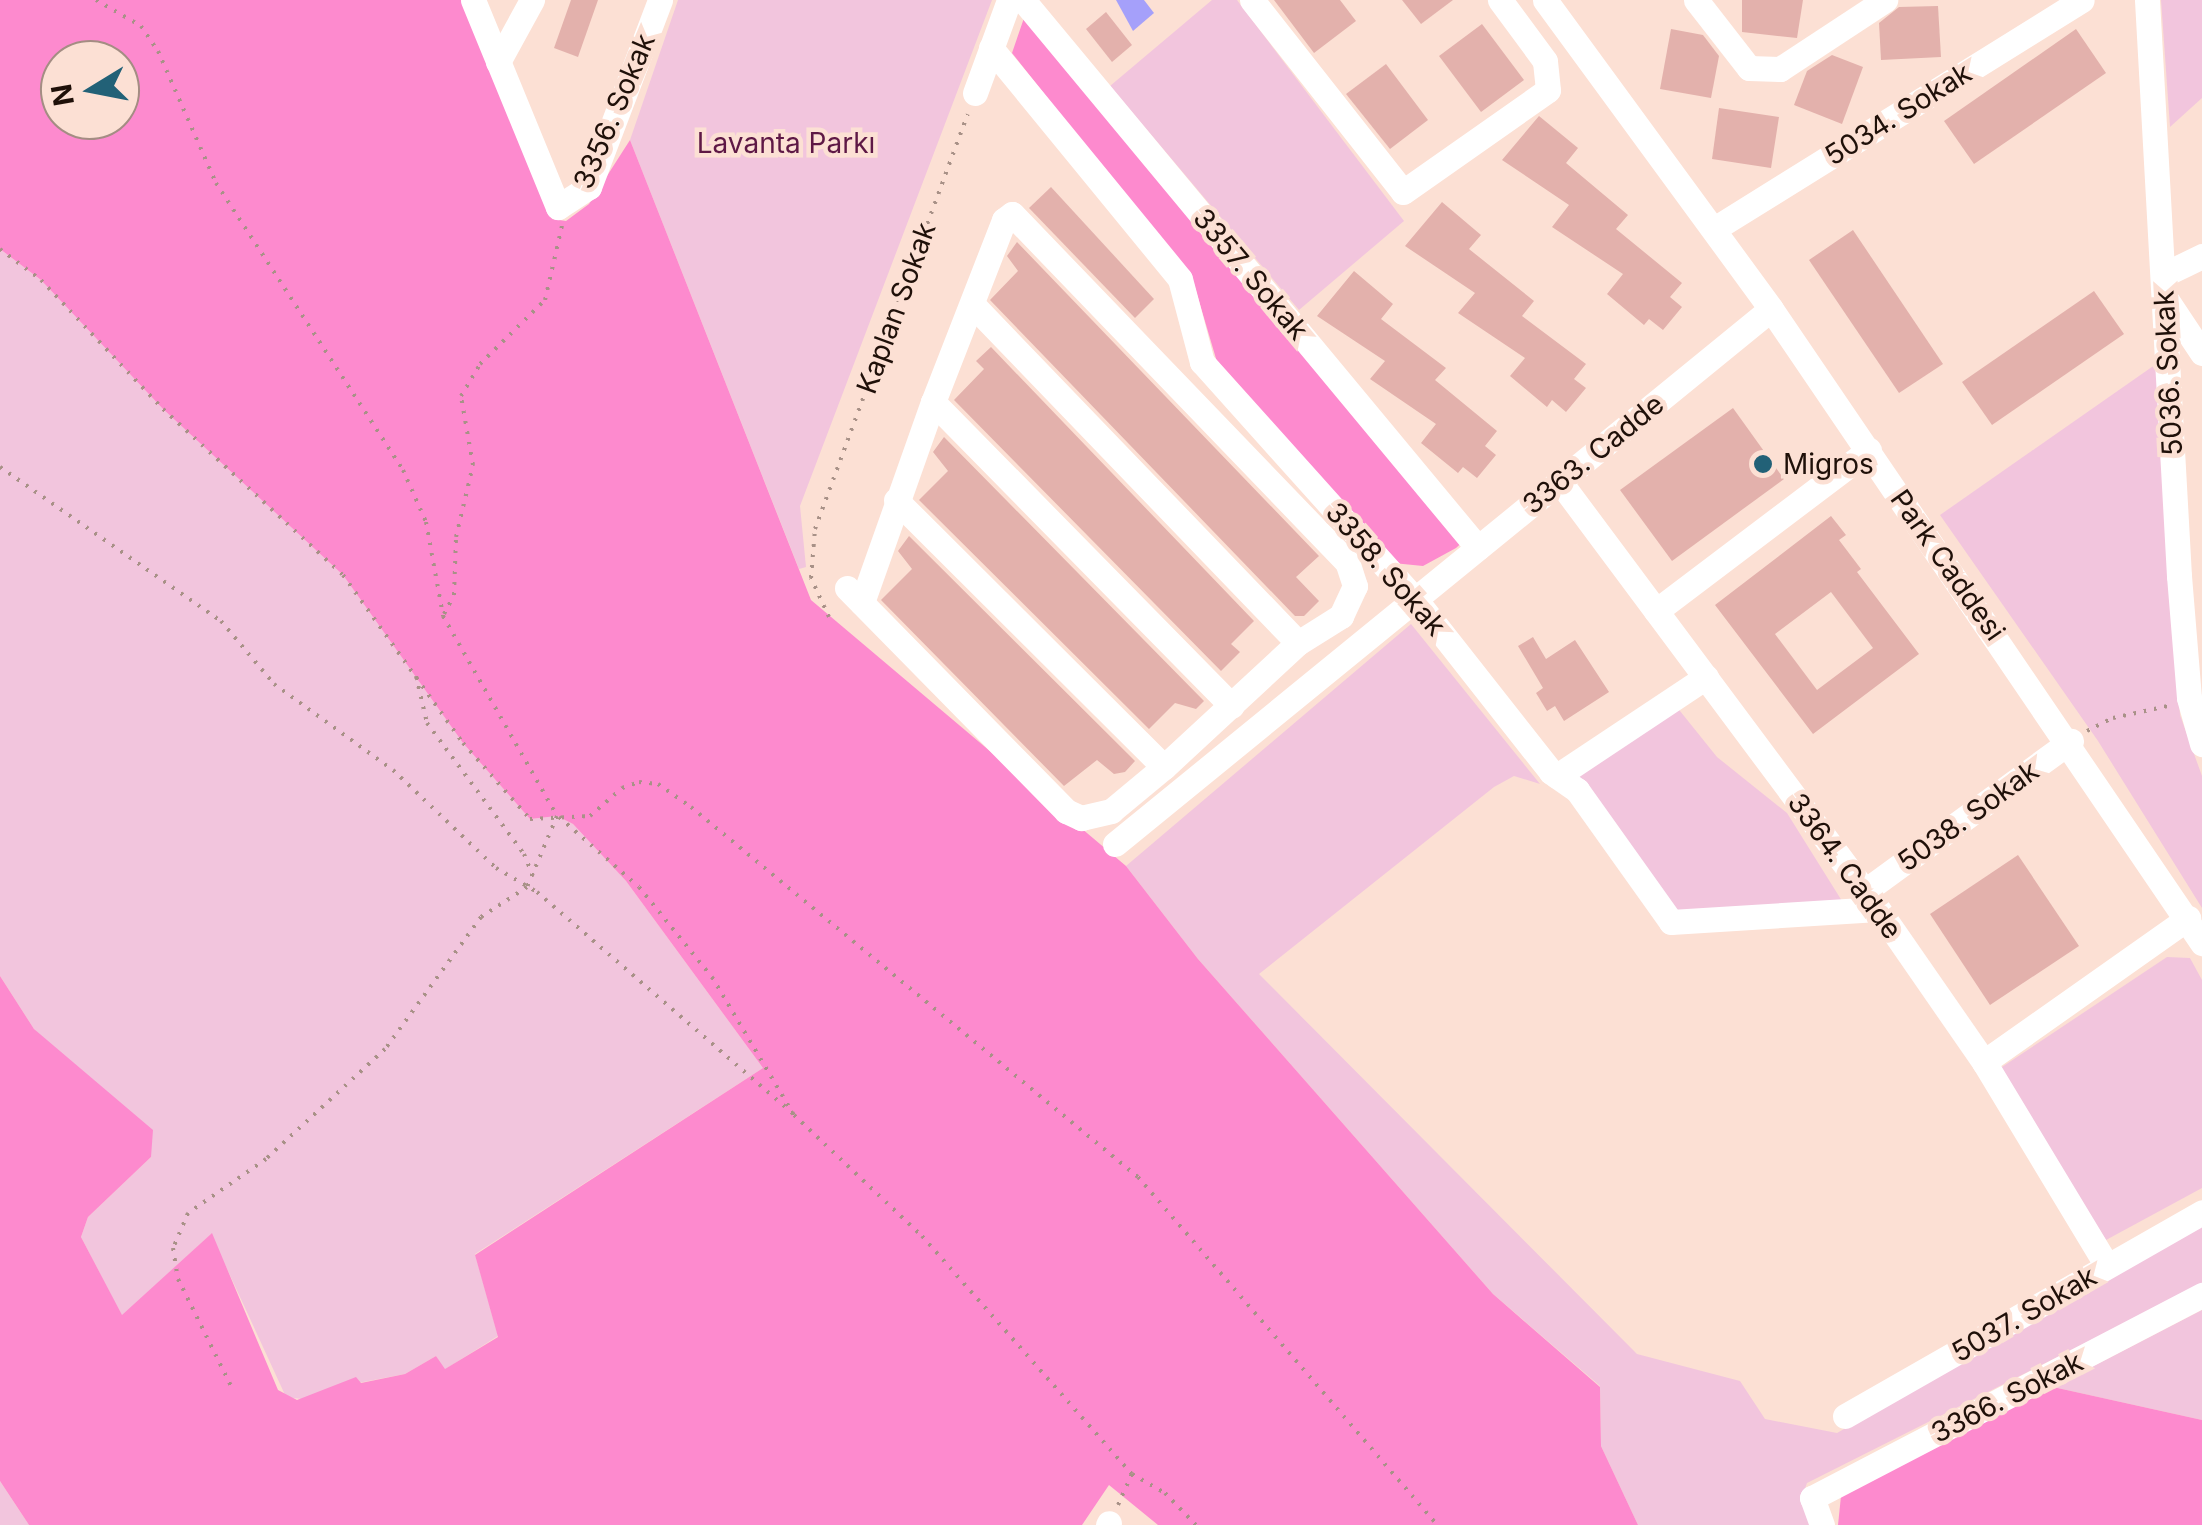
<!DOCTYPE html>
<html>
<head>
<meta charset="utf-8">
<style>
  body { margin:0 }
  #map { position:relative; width:2202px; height:1525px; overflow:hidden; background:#fce0d4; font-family:Inter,sans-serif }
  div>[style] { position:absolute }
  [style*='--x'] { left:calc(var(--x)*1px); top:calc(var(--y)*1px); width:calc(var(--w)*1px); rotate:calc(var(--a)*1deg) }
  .green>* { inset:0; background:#f2c5dd }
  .forest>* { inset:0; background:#fd8ace }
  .water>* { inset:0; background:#a5a0fa }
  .building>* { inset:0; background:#e3b1ac }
  .path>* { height:4px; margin-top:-2px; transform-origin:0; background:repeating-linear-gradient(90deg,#a89187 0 2.5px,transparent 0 10.5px) }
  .minor>* { height:25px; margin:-12.5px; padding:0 12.5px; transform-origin:12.5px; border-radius:12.5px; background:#fff }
  .dots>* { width:28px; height:28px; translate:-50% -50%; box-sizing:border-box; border:5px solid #fce0d4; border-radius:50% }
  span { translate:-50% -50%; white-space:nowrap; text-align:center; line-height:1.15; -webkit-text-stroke:9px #fce0d4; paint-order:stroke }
  .street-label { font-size:28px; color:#1f1009 }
  .park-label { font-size:28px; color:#5e1845 }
  .poi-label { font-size:28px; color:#1f1009 }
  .left { translate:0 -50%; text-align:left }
  .north { position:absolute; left:40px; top:40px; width:100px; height:100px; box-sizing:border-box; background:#fce0d4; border:2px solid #a48d83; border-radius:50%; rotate:260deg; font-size:28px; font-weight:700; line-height:40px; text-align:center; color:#1f1009 }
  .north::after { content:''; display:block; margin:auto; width:35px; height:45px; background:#226177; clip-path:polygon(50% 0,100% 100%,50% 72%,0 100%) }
</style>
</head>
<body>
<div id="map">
  <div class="green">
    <i style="clip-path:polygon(678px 0,992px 0,800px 506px,806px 567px,799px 569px,630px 140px)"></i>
    <i style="clip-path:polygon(1212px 0,1237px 0,1404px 221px,1299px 310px,1110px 86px)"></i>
    <i style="clip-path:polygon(2161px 0,2202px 0,2202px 98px,2170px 127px)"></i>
    <i style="clip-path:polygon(0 249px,41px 280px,163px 409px,343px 575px,463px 743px,530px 819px,557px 816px,573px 824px,626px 881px,763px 1068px,475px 1254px,498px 1336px,444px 1370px,436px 1356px,405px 1374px,332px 1388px,309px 1400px,286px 1397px,211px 1234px,122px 1316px,81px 1237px,88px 1217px,151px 1157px,34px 1029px,0 976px)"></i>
    <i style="clip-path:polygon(2159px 362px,2180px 715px,2202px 776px,2202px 908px,2098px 741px,1940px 515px)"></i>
    <i style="clip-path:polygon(1411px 624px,1540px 784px,1514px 776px,1494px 787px,1259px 974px,1637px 1354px,1740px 1381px,1765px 1419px,1837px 1433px,2202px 1225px,2202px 1284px,1807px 1483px,1801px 1500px,1811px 1525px,1638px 1525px,1601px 1446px,1600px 1386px,1493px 1294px,1198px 959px,1126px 866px)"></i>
    <i style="clip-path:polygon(1676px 706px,1717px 757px,1787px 813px,1842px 901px,1673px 911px,1574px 771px)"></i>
    <i style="clip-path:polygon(2167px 957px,2190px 958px,2202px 980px,2202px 1188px,2106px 1240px,1999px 1069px)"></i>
    <i style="clip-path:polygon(2202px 1310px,2202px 1420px,2053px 1387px)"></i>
    <i style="clip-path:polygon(0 1481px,29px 1525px,0 1525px)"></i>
  </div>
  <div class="forest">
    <i style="clip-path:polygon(evenodd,0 0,465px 0,552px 219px,566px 221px,589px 204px,630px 140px,811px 600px,1126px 866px,1198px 959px,1493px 1294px,1600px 1387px,1601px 1446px,1638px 1525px,1158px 1525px,1109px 1485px,1082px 1525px,29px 1525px,0 1481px,0 976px,34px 1029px,153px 1130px,151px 1157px,88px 1217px,81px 1237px,122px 1315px,212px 1233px,278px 1390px,297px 1400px,356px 1377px,361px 1383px,405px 1374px,436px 1356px,445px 1369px,498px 1337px,475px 1255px,763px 1068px,626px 881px,573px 824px,557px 816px,530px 819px,463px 743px,343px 575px,163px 409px,41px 280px,0 249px,0 0,60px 60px,120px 60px,120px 120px,60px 120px,60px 60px)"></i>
    <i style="clip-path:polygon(1024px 18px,1465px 540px,1456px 548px,1423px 566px,1393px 563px,1217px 362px,1194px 284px,1012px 53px)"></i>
    <i style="clip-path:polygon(2053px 1387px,2202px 1420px,2202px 1525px,1838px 1525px,1841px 1496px)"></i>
  </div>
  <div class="water">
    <i style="clip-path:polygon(1116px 0,1144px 0,1154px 13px,1133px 31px)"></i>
  </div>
  <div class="building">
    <i style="clip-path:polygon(571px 0,598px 0,578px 57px,554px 48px)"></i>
    <i style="clip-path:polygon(1274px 0,1340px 0,1356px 21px,1314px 53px)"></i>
    <i style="clip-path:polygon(1402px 0,1453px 0,1421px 24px)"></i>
    <i style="clip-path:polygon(1742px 0,1803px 0,1797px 38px,1742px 32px)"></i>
    <i style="clip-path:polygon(1938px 6px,1941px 57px,1881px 60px,1879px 23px,1899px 7px)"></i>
    <i style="clip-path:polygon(1106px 12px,1132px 45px,1112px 62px,1086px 29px)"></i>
    <i style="clip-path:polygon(1482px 24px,1524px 80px,1481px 112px,1439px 56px)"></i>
    <i style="clip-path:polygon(1671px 29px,1703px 35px,1719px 56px,1711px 98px,1660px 89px)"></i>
    <i style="clip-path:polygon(2076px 29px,2106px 73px,1974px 164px,1944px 121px)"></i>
    <i style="clip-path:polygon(1832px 55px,1863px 67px,1842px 124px,1794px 105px,1807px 71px)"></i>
    <i style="clip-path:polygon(1386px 64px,1428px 120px,1390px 149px,1346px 94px)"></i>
    <i style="clip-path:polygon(1719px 108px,1779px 117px,1771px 168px,1712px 159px)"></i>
    <i style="clip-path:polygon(1539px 116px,1578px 148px,1566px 163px,1628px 215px,1616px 229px,1682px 283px,1670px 297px,1682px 307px,1663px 330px,1649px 319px,1644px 325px,1607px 294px,1623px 274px,1552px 227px,1569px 205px,1502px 160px)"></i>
    <i style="clip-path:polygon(1051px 187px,1154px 299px,1135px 318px,1029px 208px)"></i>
    <i style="clip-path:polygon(1442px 202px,1481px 235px,1469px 249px,1534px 301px,1522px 316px,1586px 364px,1574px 379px,1586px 388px,1566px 412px,1552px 400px,1547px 407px,1510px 376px,1525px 358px,1458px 313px,1475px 293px,1405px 246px)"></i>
    <i style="clip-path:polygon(1853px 230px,1943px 364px,1899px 393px,1809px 260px)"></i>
    <i style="clip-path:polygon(1017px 242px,1319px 556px,1296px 577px,1319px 601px,1304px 616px,1295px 616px,990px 300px,1018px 271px,1007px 256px)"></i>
    <i style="clip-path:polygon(1354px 271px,1393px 304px,1381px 319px,1446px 368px,1435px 380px,1497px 431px,1485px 446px,1496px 455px,1477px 478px,1463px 467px,1458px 473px,1421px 443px,1436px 424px,1370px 379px,1385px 361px,1317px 316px)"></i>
    <i style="clip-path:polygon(2094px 291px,2124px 334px,1992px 425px,1962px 382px)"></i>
    <i style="clip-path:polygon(991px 347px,1254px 621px,1231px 644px,1240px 652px,1221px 671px,954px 400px,984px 369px,976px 361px)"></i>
    <i style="clip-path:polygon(1733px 408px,1784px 479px,1672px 561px,1620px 490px)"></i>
    <i style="clip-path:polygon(944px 437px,1204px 701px,1196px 709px,1175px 703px,1149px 729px,919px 500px,948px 471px,933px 452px)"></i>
    <i style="clip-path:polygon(evenodd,1831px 516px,1846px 535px,1839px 540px,1861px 569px,1857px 572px,1919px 654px,1813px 734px,1715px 605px,1831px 516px,1831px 592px,1873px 648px,1817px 690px,1775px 634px,1831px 592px)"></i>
    <i style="clip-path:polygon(909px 536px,1135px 761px,1125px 772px,1114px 774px,1097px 760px,1064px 786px,881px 600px,912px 569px,898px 551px)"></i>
    <i style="clip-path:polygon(1533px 637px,1546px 659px,1575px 640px,1609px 692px,1564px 721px,1555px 706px,1547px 711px,1536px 693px,1543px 688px,1518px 646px)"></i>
    <i style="clip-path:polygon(2018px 855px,2079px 946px,1990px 1005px,1930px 914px)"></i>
  </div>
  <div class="path">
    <i style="--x:96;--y:0;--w:52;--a:30"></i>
    <i style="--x:141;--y:26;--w:30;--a:56"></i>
    <i style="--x:158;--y:51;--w:144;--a:66.3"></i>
    <i style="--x:216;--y:183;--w:343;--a:56.9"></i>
    <i style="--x:403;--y:470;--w:57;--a:66.1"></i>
    <i style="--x:426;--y:522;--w:96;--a:79.7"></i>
    <i style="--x:443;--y:616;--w:230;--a:60.3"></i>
    <i style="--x:557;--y:816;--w:77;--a:112.9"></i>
    <i style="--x:527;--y:887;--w:55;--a:146.9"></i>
    <i style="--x:481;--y:917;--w:163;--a:126"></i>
    <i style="--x:385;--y:1049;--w:162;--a:137.3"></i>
    <i style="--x:266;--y:1159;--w:95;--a:145.3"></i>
    <i style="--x:188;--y:1213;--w:38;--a:113"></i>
    <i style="--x:173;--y:1248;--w:31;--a:81"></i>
    <i style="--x:178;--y:1279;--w:122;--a:63.6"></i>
    <i style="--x:0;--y:249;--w:51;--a:37.1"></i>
    <i style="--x:41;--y:280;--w:178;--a:46.6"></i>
    <i style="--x:163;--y:409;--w:245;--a:42.7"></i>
    <i style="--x:343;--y:575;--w:206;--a:54.5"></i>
    <i style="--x:463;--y:743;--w:101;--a:48.6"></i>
    <i style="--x:530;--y:819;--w:60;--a:-2.9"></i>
    <i style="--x:590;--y:816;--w:43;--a:-41.2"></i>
    <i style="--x:622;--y:788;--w:18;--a:-19"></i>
    <i style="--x:639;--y:782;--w:19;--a:6"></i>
    <i style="--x:658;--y:784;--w:40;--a:34.9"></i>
    <i style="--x:691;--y:807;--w:580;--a:39.62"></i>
    <i style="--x:1138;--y:1177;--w:459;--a:49.3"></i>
    <i style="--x:0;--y:467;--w:269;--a:34.9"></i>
    <i style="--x:221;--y:621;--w:82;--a:49.9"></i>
    <i style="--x:274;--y:684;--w:147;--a:35.9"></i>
    <i style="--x:393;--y:770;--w:142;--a:43.6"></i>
    <i style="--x:496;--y:868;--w:48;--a:30.3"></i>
    <i style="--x:537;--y:892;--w:340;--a:40.9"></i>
    <i style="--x:444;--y:614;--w:21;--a:-62"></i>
    <i style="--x:454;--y:595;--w:58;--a:-88"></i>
    <i style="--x:456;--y:537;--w:74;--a:-76.7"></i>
    <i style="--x:473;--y:465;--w:70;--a:-99.9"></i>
    <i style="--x:461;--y:396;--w:37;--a:-59"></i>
    <i style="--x:480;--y:364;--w:91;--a:-44.6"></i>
    <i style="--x:545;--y:300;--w:76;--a:-77.1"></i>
    <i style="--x:829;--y:617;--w:43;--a:-114.8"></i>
    <i style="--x:811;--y:578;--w:49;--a:-85.3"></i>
    <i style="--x:815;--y:529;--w:442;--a:-69.8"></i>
    <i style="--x:416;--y:676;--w:48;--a:76.8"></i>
    <i style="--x:427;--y:723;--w:163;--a:53.5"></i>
    <i style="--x:524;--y:854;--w:24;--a:68"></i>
    <i style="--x:2087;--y:731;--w:29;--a:-27"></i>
    <i style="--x:2113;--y:718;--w:56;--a:-12.3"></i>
    <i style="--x:559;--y:817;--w:106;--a:41.2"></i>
    <i style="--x:639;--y:887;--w:116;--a:51"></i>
    <i style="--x:712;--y:977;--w:161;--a:59.3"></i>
    <i style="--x:794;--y:1115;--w:176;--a:43.4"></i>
    <i style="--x:922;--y:1236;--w:317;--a:48.6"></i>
    <i style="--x:1132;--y:1474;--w:38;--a:30"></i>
    <i style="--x:1165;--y:1493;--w:45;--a:45.9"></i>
    <i style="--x:1118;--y:1505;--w:34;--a:-66"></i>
  </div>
  <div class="minor">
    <i style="--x:473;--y:0;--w:224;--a:67.7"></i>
    <i style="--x:558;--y:207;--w:37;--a:-33"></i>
    <i style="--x:589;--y:187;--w:200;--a:-69.2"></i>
    <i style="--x:1023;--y:0;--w:712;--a:50.3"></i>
    <i style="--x:1252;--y:0;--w:244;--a:51.8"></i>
    <i style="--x:1403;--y:192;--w:177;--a:-35.1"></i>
    <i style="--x:1548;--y:90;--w:29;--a:-96"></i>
    <i style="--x:1545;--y:61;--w:76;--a:-126.4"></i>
    <i style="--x:1545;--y:0;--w:383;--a:53.8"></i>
    <i style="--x:1771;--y:309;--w:767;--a:55.79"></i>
    <i style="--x:1696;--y:0;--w:86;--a:52.1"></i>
    <i style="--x:1749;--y:68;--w:31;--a:2"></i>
    <i style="--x:1780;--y:69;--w:126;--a:-33.3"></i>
    <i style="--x:2147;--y:0;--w:577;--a:86.82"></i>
    <i style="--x:2179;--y:576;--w:122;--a:85.3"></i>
    <i style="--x:2189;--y:698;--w:48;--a:74.2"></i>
    <i style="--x:991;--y:48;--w:298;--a:50.7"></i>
    <i style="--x:1180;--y:279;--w:86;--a:75.2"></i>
    <i style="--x:1202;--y:362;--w:319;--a:48.1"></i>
    <i style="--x:1415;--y:599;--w:220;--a:51.8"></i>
    <i style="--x:1551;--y:772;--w:32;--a:35"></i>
    <i style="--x:1577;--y:790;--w:162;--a:54.5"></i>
    <i style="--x:1671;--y:922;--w:207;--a:-3.6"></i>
    <i style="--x:498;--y:62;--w:71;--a:-61.3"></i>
    <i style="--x:975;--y:93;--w:99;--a:-69.9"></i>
    <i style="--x:1714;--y:229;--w:433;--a:-31.9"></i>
    <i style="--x:2163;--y:275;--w:43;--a:-26"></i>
    <i style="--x:2166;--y:299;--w:65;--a:56.3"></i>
    <i style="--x:972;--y:304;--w:470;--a:46.1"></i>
    <i style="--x:933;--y:402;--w:426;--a:45.5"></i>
    <i style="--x:1560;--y:482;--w:532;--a:53.32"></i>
    <i style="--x:1878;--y:909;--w:186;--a:55.3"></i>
    <i style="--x:1984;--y:1062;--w:238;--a:58.9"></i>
    <i style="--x:896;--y:500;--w:378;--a:44.9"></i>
    <i style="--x:847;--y:588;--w:313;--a:45.5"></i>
    <i style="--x:1066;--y:811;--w:17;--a:25"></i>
    <i style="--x:1081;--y:818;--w:31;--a:-13"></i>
    <i style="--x:1111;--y:811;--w:69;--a:-39.7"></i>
    <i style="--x:1164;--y:767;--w:183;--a:-42.8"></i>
    <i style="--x:1298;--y:643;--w:51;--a:-32.1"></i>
    <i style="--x:1341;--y:616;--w:33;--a:-65"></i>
    <i style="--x:1355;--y:586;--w:25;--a:-108"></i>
    <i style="--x:1347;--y:562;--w:483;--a:-133.9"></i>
    <i style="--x:1012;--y:214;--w:10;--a:143"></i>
    <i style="--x:1004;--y:220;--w:195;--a:111.3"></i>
    <i style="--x:933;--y:402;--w:213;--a:109.5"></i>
    <i style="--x:1656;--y:611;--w:267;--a:-37.1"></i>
    <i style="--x:1557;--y:776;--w:179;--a:-33.6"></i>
    <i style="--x:1115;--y:844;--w:846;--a:-39.2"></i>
    <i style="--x:1865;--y:891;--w:255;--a:-36.1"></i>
    <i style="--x:1984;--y:1062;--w:250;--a:-35.2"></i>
    <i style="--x:1845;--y:1416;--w:411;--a:-29.7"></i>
    <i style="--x:1108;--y:1525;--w:2;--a:-63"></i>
    <i style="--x:1822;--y:1525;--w:29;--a:-110"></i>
    <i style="--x:1812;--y:1498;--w:440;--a:-27.5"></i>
  </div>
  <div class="dots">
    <i style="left:1763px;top:464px;background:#226177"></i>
  </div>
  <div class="street-label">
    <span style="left:614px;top:111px;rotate:-67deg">3356. Sokak</span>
    <span style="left:1898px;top:114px;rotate:-32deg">5034. Sokak</span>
    <span style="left:1251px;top:274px;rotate:50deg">3357. Sokak</span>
    <span style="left:896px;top:308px;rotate:-70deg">Kaplan Sokak</span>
    <span style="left:2168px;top:373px;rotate:-93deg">5036. Sokak</span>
    <span style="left:1593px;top:454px;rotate:-39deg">3363. Cadde</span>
    <span style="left:1948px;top:565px;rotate:55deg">Park Caddesi</span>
    <span style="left:1386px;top:569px;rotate:49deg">3358. Sokak</span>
    <span style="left:1968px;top:816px;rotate:-36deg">5038. Sokak</span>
    <span style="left:1845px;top:866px;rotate:54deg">3364. Cadde</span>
    <span style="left:2024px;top:1314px;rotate:-30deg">5037. Sokak</span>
    <span style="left:2007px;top:1397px;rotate:-27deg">3366. Sokak</span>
  </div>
  <div class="park-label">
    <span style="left:786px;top:143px">Lavanta Parkı</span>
  </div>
  <div class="poi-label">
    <span class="left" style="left:1783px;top:464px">Migros</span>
  </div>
  <div class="north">N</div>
</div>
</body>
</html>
